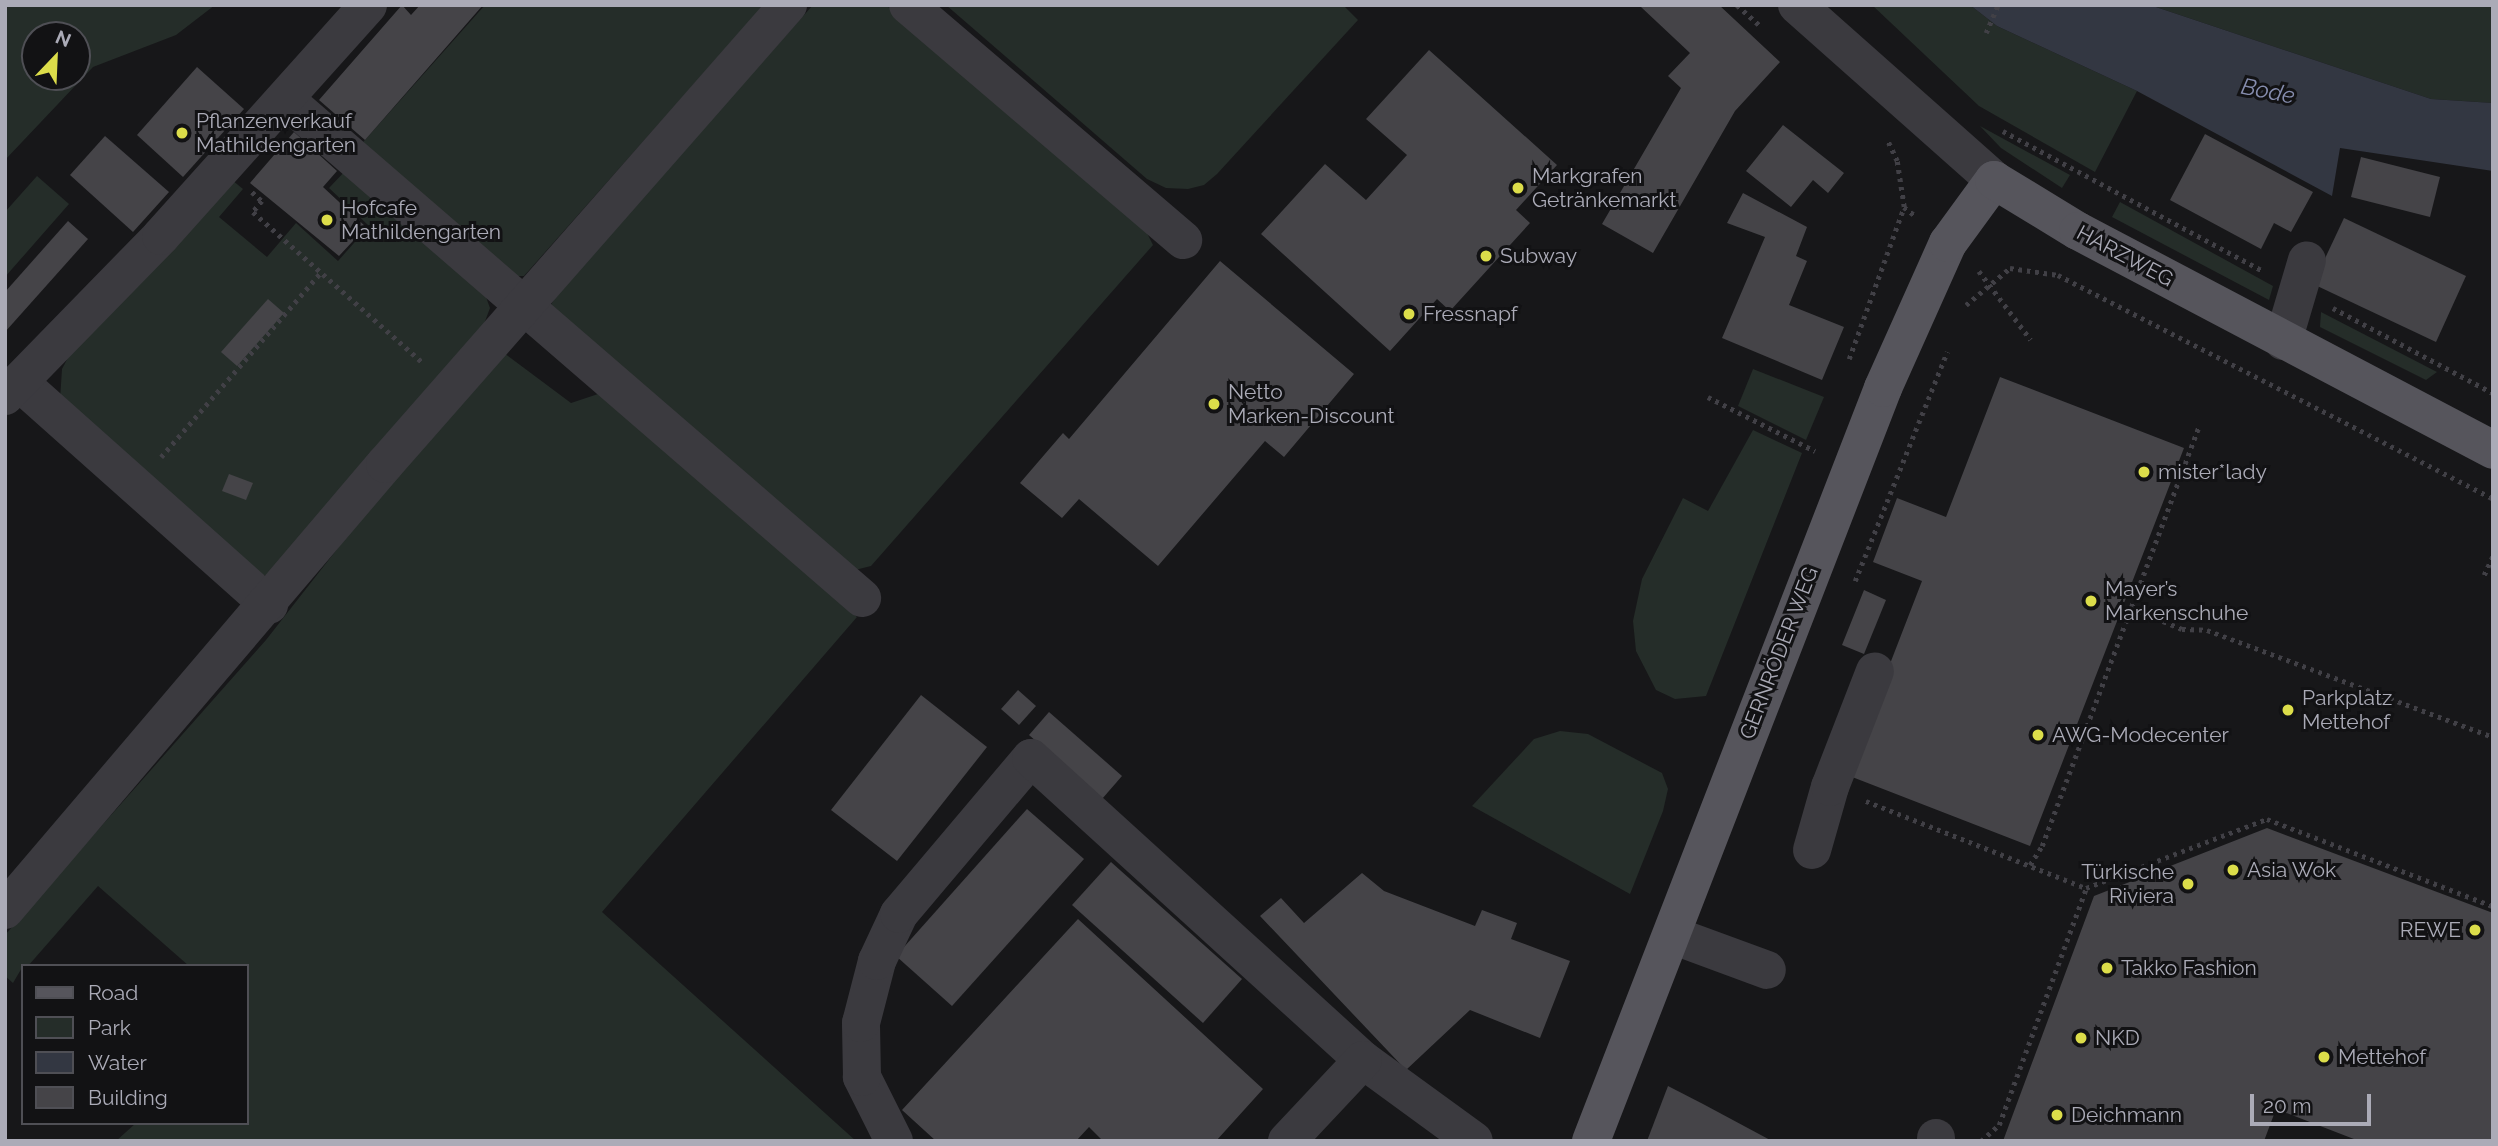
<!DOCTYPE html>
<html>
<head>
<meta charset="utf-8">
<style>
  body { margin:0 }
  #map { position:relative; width:2498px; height:1146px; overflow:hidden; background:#171719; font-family:Raleway,sans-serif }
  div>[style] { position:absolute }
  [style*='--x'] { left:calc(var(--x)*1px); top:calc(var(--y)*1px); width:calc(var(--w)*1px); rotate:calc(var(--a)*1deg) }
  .green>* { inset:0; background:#252d29 }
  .water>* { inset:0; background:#333742 }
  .building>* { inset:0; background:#454448 }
  .path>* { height:4.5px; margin-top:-2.25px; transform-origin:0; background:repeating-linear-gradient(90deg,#414046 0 3.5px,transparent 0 8.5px) }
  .minor>* { height:38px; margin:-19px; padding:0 19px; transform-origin:19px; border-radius:19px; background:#3b3a3f }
  .major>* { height:38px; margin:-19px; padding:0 19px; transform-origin:19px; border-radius:19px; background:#56555c }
  .dots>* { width:19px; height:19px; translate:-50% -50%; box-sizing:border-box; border:4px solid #121214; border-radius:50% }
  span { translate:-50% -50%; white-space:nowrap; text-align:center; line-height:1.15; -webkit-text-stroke:6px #121214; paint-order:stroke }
  .poi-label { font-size:21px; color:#ababb7 }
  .left { translate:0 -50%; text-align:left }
  .right { translate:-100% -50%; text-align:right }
  .street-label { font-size:21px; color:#ababb7 }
  .water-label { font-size:23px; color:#868dae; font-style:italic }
  .frame { position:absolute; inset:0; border:7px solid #ababb7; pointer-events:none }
  .legend { position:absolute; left:21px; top:964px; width:228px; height:161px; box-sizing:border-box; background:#121214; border:2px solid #4f4f55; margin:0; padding:9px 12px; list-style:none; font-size:21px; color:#ababb7 }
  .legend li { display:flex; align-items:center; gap:14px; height:35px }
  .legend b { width:35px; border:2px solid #4f4f55 }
  .north { position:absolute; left:21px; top:21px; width:70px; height:70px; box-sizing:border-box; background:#121214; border:2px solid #4f4f55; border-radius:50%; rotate:23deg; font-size:19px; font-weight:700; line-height:28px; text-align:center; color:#ababb7 }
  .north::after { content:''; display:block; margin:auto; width:24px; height:32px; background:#dcdd4a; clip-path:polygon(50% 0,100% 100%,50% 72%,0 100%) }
  .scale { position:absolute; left:2250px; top:1094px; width:121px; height:32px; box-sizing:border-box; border:4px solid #ababb7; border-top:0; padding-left:9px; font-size:21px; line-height:24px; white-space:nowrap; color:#ababb7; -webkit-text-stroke:5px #121214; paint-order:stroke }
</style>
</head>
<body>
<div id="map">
  <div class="green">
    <i style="clip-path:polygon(evenodd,5px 5px,215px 5px,176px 35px,93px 67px,5px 160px,5px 5px,35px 35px,77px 35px,77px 77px,35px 77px,35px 35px)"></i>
    <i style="clip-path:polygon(485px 5px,764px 5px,524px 276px,505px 276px,356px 150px)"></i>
    <i style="clip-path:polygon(813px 5px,886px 5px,1143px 225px,1153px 245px,871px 566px,847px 572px,551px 305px,560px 288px)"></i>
    <i style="clip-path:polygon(946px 5px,1343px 5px,1358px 20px,1217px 174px,1204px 185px,1188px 189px,1166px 188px,1147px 179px)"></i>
    <i style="clip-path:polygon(1872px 5px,1970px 5px,1997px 26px,2137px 91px,2095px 172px,1979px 106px)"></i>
    <i style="clip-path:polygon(2150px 5px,2493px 5px,2493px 103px,2431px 99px)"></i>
    <i style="clip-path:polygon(1980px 126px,2070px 175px,2062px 188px,2001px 148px)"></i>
    <i style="clip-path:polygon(346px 170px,486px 297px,490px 308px,484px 324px,277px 575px,258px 575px,60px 400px,62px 369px,71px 352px,227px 176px,243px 189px,219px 217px,267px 257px,296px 223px,338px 261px,369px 226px,329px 188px)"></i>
    <i style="clip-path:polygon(37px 176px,69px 204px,5px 277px,5px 212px)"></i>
    <i style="clip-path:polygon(2120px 202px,2273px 286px,2269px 300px,2112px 217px)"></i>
    <i style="clip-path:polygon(2321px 312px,2437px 372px,2426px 380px,2320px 327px)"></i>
    <i style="clip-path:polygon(504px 353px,571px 403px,601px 393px,857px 617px,602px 912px,856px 1141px,116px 1141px,136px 1123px,247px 1123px,247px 966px,189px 966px,98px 886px,28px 966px,23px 966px,13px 983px,5px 976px,5px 935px,266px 640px,392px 479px)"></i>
    <i style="clip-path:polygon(1753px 369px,1824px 397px,1806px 440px,1738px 406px)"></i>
    <i style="clip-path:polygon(1753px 430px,1802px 453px,1706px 696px,1675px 699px,1656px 690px,1636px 651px,1633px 621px,1642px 579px,1683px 498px,1708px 511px)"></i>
    <i style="clip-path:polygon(1560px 731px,1588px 734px,1662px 773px,1668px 789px,1663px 811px,1630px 894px,1472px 806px,1534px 739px)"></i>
  </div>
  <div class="water">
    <i style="clip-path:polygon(1970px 5px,2150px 5px,2431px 99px,2493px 103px,2493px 171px,2340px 148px,2332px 196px,2137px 91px,1997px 26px)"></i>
  </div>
  <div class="building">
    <i style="clip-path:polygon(402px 5px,411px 15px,420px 5px,483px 5px,365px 140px,319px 100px)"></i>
    <i style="clip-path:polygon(1719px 5px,1780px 62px,1735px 111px,1653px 253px,1602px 224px,1681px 88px,1668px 76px,1690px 53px,1641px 7px)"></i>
    <i style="clip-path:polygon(1429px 50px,1557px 165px,1516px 210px,1530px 223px,1450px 311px,1437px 299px,1390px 351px,1261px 234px,1325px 164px,1366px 200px,1407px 155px,1366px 119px)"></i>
    <i style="clip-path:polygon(197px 67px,244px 109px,183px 177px,137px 135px)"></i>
    <i style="clip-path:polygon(1783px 125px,1844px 173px,1828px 193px,1813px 180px,1791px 207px,1746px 171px)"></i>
    <i style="clip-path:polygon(294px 132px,337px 171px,323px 187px,366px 227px,339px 256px,250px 183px)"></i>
    <i style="clip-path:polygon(2205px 134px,2313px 192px,2291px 232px,2274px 223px,2261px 249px,2170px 200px)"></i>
    <i style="clip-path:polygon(105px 136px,169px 192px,133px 232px,70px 175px)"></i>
    <i style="clip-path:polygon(2361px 157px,2440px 177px,2430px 217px,2351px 197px)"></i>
    <i style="clip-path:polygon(1743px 193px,1807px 227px,1796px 256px,1807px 261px,1789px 305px,1844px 327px,1822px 380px,1722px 338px,1765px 237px,1727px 223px)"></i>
    <i style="clip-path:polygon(2344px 218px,2466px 276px,2436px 342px,2313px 284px)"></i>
    <i style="clip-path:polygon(68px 221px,88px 239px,5px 332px,5px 292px)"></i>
    <i style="clip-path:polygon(1220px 261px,1354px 374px,1284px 457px,1265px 441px,1158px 566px,1079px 499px,1062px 518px,1020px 483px,1063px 433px,1069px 439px)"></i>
    <i style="clip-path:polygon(268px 299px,284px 313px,237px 366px,221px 352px)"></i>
    <i style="clip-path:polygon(2000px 377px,2184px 448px,2030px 846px,1847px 775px,1922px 581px,1873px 562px,1897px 498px,1946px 517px)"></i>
    <i style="clip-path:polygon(229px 474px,253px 483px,246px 500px,222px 491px)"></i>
    <i style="clip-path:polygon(1864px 590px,1886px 600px,1864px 654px,1842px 645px)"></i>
    <i style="clip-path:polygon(1018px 690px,1036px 706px,1019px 725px,1001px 709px)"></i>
    <i style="clip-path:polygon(921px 695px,987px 747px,897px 861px,831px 810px)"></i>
    <i style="clip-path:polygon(1049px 712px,1122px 776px,1102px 799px,1029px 735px)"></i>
    <i style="clip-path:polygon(1027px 809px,1084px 859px,952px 1006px,896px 956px)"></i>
    <i style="clip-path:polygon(2267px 828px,2493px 913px,2493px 1141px,2359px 1141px,2276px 1109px,2264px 1141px,2003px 1141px,2094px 896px)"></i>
    <i style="clip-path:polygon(1111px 862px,1242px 979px,1203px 1023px,1072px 905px)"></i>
    <i style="clip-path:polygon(1362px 873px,1384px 891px,1475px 926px,1482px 910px,1517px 923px,1511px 939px,1570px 961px,1540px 1038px,1470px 1010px,1406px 1070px,1260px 916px,1281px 898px,1304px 923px)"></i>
    <i style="clip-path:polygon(1078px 919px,1263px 1089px,1216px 1141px,1103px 1141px,1089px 1127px,1076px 1141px,936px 1141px,902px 1110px)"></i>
    <i style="clip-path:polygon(1668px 1086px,1703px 1104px,1772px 1141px,1647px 1141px)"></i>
  </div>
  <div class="path">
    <i style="--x:1737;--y:5;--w:31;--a:42"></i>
    <i style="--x:1986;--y:33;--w:30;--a:-67"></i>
    <i style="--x:2003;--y:131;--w:295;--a:28.3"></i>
    <i style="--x:252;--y:192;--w:13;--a:42"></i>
    <i style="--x:262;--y:201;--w:14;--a:129"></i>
    <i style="--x:253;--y:212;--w:226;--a:41.6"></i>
    <i style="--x:1904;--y:207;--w:16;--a:38"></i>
    <i style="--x:1979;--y:271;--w:86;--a:53"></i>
    <i style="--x:1966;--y:305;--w:57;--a:-40.1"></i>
    <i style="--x:2010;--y:268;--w:49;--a:8.3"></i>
    <i style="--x:2058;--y:275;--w:489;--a:27.2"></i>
    <i style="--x:2333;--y:308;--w:181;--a:28"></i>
    <i style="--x:1849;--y:359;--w:162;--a:-70.1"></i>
    <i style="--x:1904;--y:207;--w:47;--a:-98.7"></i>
    <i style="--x:1897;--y:161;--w:21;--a:-115"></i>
    <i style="--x:1708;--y:397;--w:120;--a:26.8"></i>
    <i style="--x:161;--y:457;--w:245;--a:-49.1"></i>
    <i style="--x:2484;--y:575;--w:21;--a:-65"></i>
    <i style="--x:1855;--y:581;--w:247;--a:-68.1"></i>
    <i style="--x:2132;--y:608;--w:54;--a:22.8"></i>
    <i style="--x:2182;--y:629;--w:25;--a:2"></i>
    <i style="--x:2207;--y:630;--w:305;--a:20.5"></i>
    <i style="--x:1866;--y:801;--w:237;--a:21.6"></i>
    <i style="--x:2086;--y:888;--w:194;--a:-20.9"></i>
    <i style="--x:2267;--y:819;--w:242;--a:21.1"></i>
    <i style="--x:2030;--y:865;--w:22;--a:-58"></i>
    <i style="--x:2042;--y:846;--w:448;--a:-69.5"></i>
    <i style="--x:1981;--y:1141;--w:24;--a:-42"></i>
    <i style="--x:1999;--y:1125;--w:252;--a:-69.8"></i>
  </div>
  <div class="minor">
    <i style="--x:908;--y:5;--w:362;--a:40.5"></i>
    <i style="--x:1797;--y:5;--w:264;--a:41.6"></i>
    <i style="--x:285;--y:99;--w:763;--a:40.85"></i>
    <i style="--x:2283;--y:341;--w:84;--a:-73.5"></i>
    <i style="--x:19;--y:382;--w:335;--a:41.7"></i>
    <i style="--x:5;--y:396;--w:223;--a:-45.7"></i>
    <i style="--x:161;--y:236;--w:310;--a:-48.1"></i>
    <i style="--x:1812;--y:850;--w:66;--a:-74.1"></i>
    <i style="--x:1830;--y:787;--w:124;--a:-68.8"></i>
    <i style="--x:5;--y:910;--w:586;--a:-49.57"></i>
    <i style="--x:385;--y:464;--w:611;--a:-48.72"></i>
    <i style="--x:1672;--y:935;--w:101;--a:20.2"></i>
    <i style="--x:894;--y:1141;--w:72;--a:-116.6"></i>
    <i style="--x:862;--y:1077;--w:54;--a:-91.1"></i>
    <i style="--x:861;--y:1023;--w:64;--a:-75.5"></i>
    <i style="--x:877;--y:961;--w:52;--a:-64.9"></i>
    <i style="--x:899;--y:914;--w:204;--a:-49.8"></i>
    <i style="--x:1031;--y:758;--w:449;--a:42.3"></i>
    <i style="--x:1363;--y:1060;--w:137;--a:36.1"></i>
    <i style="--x:1287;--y:1141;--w:111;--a:-46.8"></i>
    <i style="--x:1936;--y:1141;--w:3;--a:-90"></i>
  </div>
  <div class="major">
    <i style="--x:1591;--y:1141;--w:808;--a:-68.8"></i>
    <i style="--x:1883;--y:388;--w:159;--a:-65.9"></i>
    <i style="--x:1948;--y:243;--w:78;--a:-53.9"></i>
    <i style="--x:1994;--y:180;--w:98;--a:31.3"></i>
    <i style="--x:2078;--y:231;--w:469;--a:27.8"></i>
  </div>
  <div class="dots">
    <i style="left:182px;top:133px;background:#dcdd4a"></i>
    <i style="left:1518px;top:188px;background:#dcdd4a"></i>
    <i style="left:327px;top:220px;background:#dcdd4a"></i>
    <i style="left:1486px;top:256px;background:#dcdd4a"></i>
    <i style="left:1409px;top:314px;background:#dcdd4a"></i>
    <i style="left:1214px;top:404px;background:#dcdd4a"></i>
    <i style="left:2144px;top:472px;background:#dcdd4a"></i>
    <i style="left:2091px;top:601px;background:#dcdd4a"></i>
    <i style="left:2288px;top:710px;background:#dcdd4a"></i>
    <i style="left:2038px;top:735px;background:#dcdd4a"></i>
    <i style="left:2233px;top:870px;background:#dcdd4a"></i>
    <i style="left:2188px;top:884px;background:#dcdd4a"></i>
    <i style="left:2475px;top:930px;background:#dcdd4a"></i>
    <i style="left:2107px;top:968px;background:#dcdd4a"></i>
    <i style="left:2081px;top:1038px;background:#dcdd4a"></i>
    <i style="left:2324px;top:1057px;background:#dcdd4a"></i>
    <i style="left:2057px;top:1115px;background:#dcdd4a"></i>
  </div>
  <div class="poi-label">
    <span class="left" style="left:196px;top:133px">Pflanzenverkauf<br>Mathildengarten</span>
    <span class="left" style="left:1532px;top:188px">Markgrafen<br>Getränkemarkt</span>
    <span class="left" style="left:341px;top:220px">Hofcafe<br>Mathildengarten</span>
    <span class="left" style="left:1500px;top:256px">Subway</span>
    <span class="left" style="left:1423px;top:314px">Fressnapf</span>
    <span class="left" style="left:1228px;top:404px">Netto<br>Marken-Discount</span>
    <span class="left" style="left:2158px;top:472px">mister*lady</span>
    <span class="left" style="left:2105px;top:601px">Mayer’s<br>Markenschuhe</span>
    <span class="left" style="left:2302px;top:710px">Parkplatz<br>Mettehof</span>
    <span class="left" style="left:2052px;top:735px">AWG-Modecenter</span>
    <span class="left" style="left:2247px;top:870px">Asia Wok</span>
    <span class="right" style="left:2174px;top:884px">Türkische<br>Riviera</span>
    <span class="right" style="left:2461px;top:930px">REWE</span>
    <span class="left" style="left:2121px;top:968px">Takko Fashion</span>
    <span class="left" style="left:2095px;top:1038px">NKD</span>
    <span class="left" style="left:2338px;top:1057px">Mettehof</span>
    <span class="left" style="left:2071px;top:1115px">Deichmann</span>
  </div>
  <div class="street-label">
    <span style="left:2125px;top:256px;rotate:28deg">HARZWEG</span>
    <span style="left:1779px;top:653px;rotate:-69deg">GERNRÖDER WEG</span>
  </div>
  <div class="water-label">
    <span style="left:2268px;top:91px;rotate:11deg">Bode</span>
  </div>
  <div class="frame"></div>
  <ul class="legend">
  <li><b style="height:9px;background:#56555c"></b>Road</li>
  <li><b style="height:19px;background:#252d29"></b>Park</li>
  <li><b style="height:19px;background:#333742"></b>Water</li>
  <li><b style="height:19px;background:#454448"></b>Building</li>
  </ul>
  <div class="north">N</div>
  <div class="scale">20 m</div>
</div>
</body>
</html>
